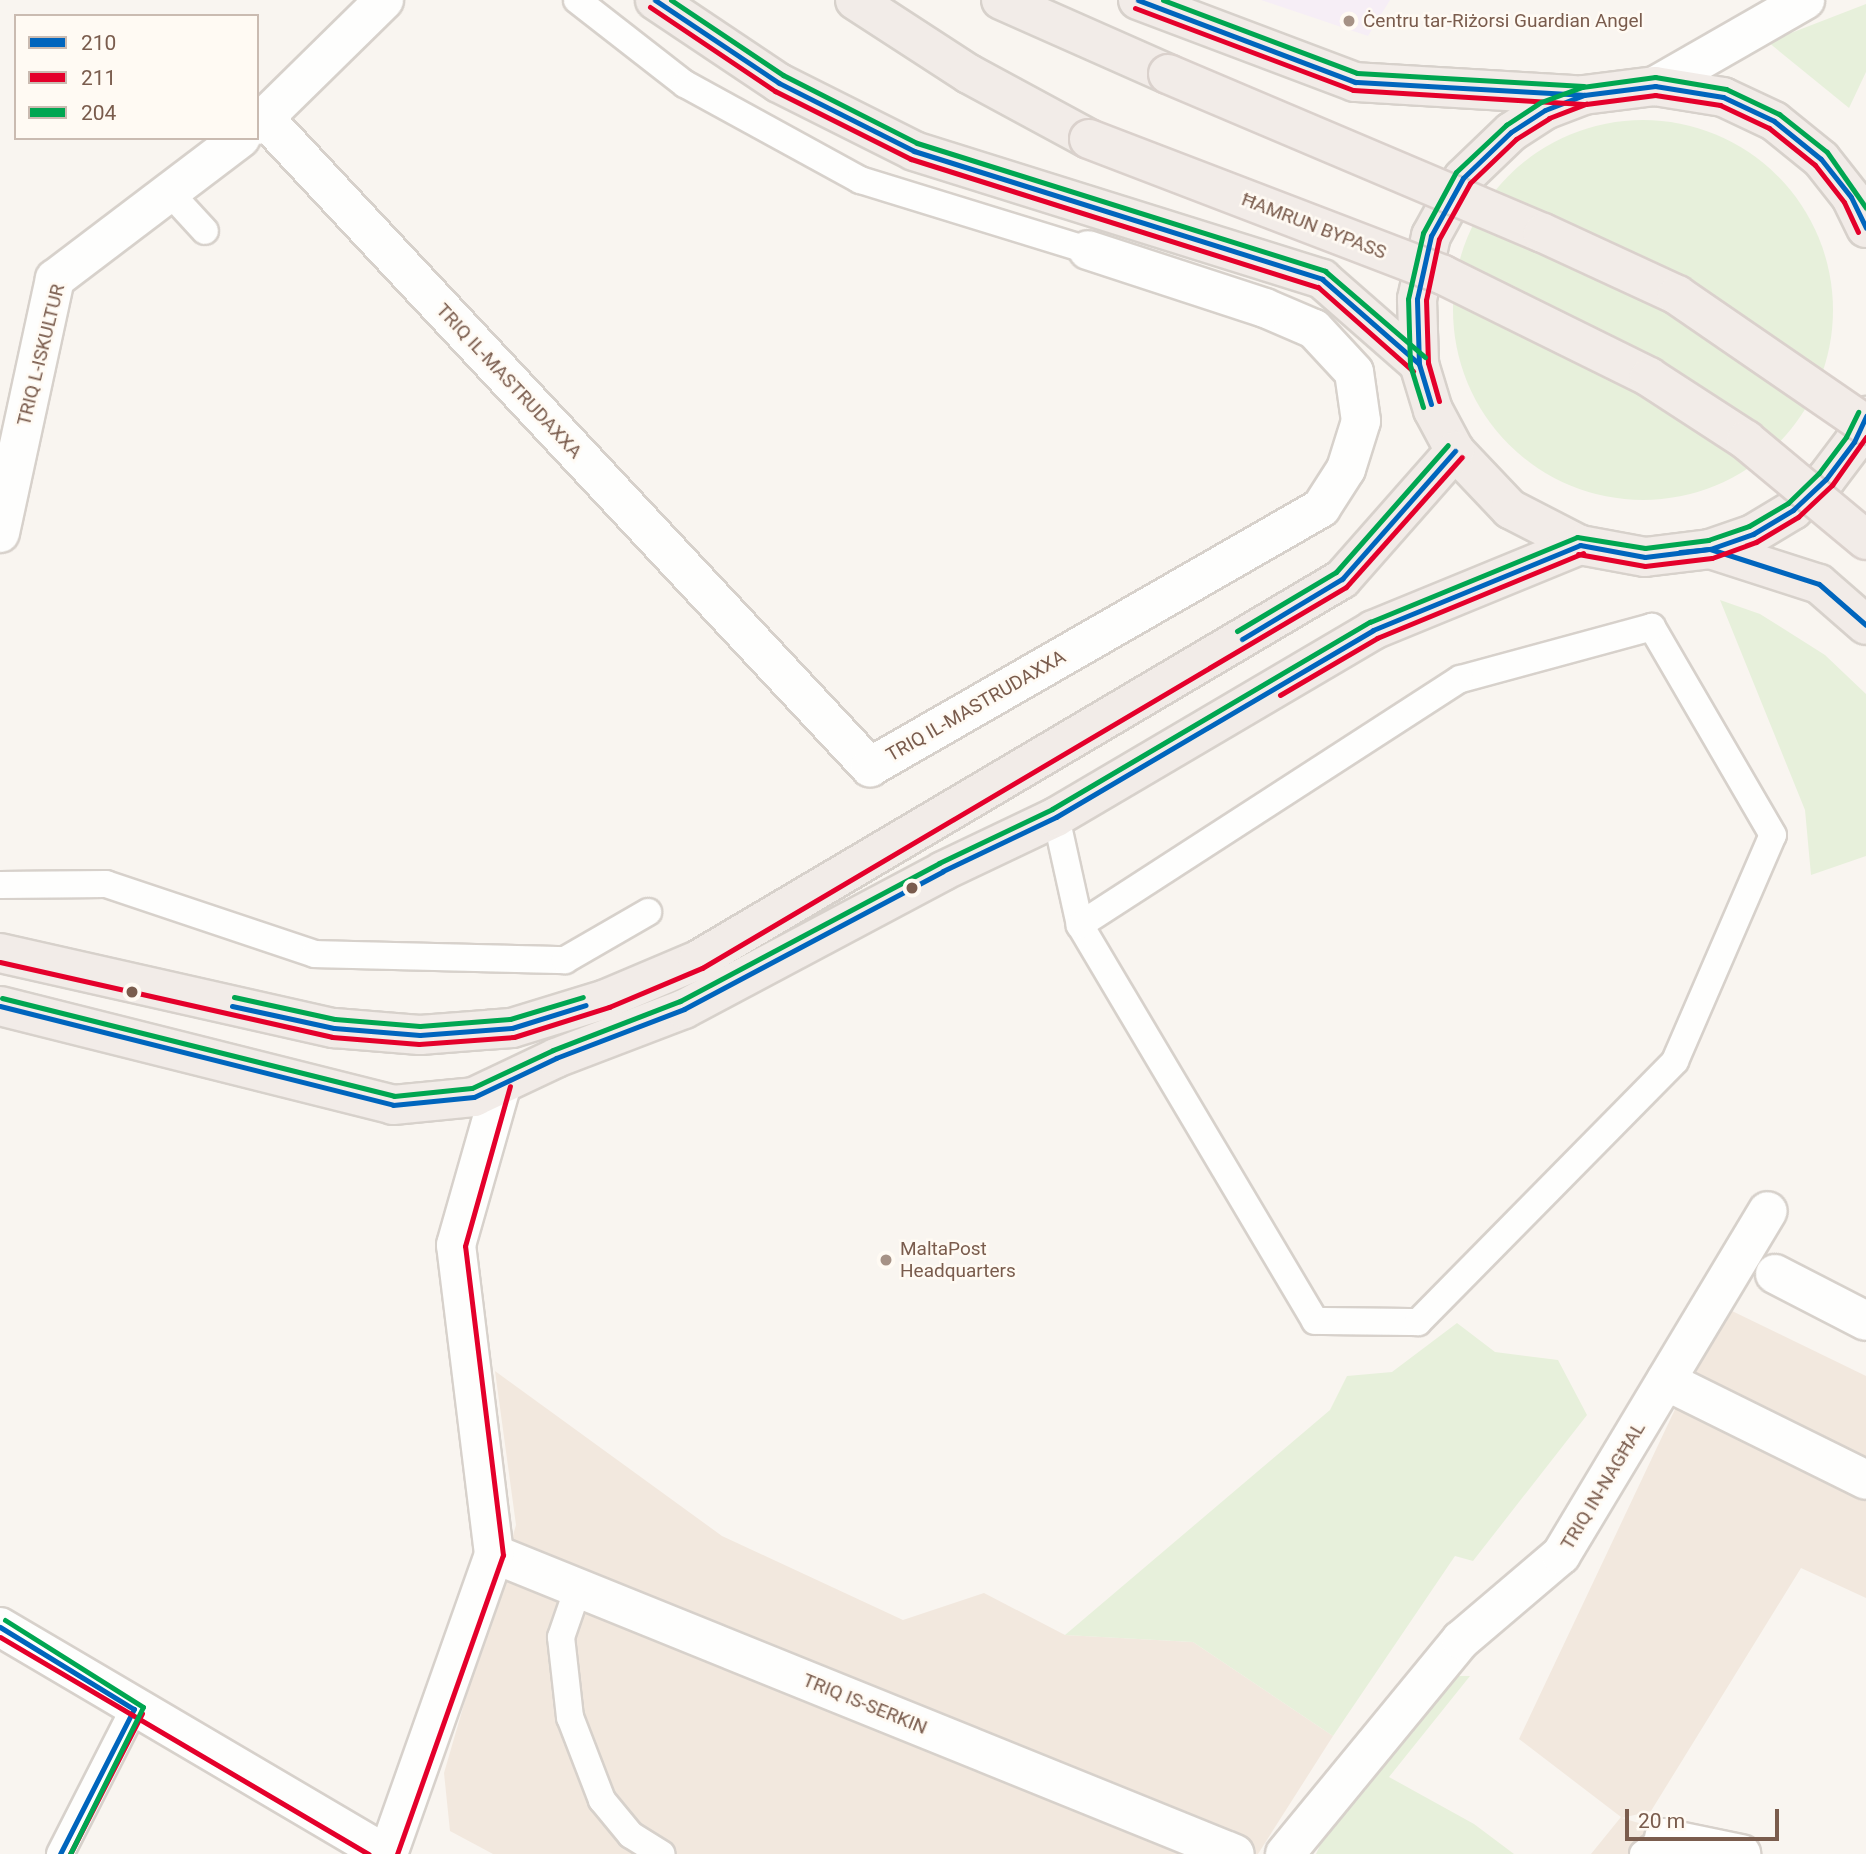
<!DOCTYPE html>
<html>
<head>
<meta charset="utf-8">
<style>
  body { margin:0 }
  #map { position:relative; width:1866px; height:1854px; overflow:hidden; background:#f9f5f0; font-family:Roboto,sans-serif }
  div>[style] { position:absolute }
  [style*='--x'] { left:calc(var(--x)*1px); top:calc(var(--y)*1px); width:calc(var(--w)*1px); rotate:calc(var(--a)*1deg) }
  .residential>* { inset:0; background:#f2e8de }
  .education>* { inset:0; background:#f6eef6 }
  .green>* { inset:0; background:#e7f0db }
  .round { border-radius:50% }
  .roads { filter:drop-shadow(2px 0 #d7d1cb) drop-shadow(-2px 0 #d7d1cb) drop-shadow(0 2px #d7d1cb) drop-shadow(0 -2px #d7d1cb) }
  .service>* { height:26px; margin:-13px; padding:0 13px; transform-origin:13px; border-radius:13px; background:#fefefd }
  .minor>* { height:38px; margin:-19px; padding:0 19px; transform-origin:19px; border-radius:19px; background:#fefefd }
  .trunk>* { height:38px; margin:-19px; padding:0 19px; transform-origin:19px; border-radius:19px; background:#f2ece8 }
  .bridges { filter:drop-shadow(2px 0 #dad1cc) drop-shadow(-2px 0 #dad1cc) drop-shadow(0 2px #dad1cc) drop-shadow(0 -2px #dad1cc) }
  .trunk-bridge>* { height:38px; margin:-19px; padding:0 19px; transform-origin:19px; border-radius:19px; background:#f2ece8 }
  .bus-1>* { height:5px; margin:-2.5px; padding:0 2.5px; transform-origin:2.5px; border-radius:2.5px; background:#0065bd }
  .bus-2>* { height:5px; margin:-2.5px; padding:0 2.5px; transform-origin:2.5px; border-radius:2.5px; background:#e4002b }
  .bus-3>* { height:5px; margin:-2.5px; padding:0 2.5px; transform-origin:2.5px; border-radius:2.5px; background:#00a651 }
  .dots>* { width:19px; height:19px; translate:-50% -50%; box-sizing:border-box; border:4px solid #fffaf3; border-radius:50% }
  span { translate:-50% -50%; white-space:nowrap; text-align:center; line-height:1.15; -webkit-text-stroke:5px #fffaf3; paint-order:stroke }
  .poi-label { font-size:19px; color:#7a5c4d }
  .left { translate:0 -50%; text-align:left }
  .street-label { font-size:19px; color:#7a5c4d }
  .legend { position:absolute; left:14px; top:14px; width:245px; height:126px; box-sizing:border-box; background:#fffaf3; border:2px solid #cabbb1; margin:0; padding:9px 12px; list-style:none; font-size:21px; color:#7a5c4d }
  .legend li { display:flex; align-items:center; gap:14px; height:35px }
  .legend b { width:35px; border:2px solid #cabbb1 }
  .scale { position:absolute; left:1625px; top:1809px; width:154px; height:32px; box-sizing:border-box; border:4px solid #7a5c4d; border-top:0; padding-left:9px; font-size:21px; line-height:24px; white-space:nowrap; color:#7a5c4d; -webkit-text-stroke:5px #fffaf3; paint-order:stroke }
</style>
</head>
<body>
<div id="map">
  <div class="residential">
    <i style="clip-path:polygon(1730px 1310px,1866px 1376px,1866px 1465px,1691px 1378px)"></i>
    <i style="clip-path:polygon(495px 1371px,722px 1536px,903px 1620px,984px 1593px,1065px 1635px,1193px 1642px,1333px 1736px,1258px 1854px,493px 1854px,450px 1831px,444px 1773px,516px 1525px)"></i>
    <i style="clip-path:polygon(1678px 1403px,1866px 1499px,1866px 1598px,1801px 1568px,1651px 1811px,1622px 1818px,1743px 1854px,1591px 1854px,1621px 1817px,1519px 1739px)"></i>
  </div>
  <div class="education">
    <i style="clip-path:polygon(1261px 0,1390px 0,1368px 36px)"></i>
  </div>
  <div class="green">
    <i style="clip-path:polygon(1866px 4px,1866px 72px,1849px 108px,1768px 42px)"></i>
    <i class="round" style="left:1453px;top:120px;width:380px;height:380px"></i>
    <i style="clip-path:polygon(1720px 600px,1760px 614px,1825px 655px,1866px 694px,1866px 856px,1811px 875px,1805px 810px)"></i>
    <i style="clip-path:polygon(1457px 1323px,1495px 1352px,1558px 1360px,1587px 1415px,1473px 1561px,1455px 1556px,1333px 1736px,1193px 1642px,1065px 1635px,1330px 1410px,1347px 1376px,1392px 1372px)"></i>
    <i style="clip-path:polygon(1449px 1676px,1470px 1676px,1389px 1777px,1474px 1824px,1514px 1854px,1316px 1854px,1341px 1800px)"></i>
  </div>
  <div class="roads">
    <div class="service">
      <i style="--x:577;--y:0;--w:137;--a:37.9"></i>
      <i style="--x:685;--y:84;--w:200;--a:28.7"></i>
      <i style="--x:860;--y:180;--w:239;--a:17.1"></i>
      <i style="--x:171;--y:194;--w:50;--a:47.4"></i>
      <i style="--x:1056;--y:817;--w:111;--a:77.5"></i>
      <i style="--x:1080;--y:925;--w:460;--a:59.3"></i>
      <i style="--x:1315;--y:1321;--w:103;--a:0.6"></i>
      <i style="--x:1418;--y:1322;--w:366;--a:-45.4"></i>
      <i style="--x:1675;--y:1061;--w:246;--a:-66.6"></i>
      <i style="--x:1773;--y:835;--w:241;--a:-120.2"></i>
      <i style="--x:1652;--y:627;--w:199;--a:164.8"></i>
      <i style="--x:1460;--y:679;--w:453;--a:147.1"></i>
      <i style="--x:0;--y:885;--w:106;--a:-0.5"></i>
      <i style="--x:106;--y:884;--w:220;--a:18.5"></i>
      <i style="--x:315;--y:954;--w:250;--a:1.4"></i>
      <i style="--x:565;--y:960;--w:96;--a:-30"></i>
      <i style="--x:578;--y:1588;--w:52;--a:109.1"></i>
      <i style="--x:561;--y:1637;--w:81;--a:83.6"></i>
      <i style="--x:570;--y:1717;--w:89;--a:68.9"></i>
      <i style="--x:602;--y:1800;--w:45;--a:50.4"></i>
      <i style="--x:631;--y:1835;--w:36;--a:32"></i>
      <i style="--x:60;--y:1854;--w:163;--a:-63"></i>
      <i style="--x:1643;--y:1854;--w:26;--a:-37"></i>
    </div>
    <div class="minor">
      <i style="--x:1655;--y:86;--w:173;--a:-29.8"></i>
      <i style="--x:265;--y:119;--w:887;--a:46.97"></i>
      <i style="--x:870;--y:767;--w:520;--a:-29.87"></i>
      <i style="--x:1321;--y:508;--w:46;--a:-57.3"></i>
      <i style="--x:1346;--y:469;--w:50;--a:-72.6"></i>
      <i style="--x:1361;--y:421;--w:49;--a:-98.1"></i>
      <i style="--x:1354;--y:372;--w:59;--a:-132.9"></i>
      <i style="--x:1314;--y:329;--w:53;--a:-156.8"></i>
      <i style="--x:1265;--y:308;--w:186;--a:-161.9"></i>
      <i style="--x:257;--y:125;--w:178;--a:-44.5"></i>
      <i style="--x:0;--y:533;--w:260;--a:-77.8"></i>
      <i style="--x:55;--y:279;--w:233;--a:-37.2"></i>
      <i style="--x:1775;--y:1274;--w:102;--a:27.3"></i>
      <i style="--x:1666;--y:1381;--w:223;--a:26.3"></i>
      <i style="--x:494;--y:1554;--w:799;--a:22.04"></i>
      <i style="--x:0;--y:1627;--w:448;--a:30.5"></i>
      <i style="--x:1664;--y:1838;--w:79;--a:11.7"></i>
      <i style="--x:388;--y:1854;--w:318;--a:-70.5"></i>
      <i style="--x:494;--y:1554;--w:311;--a:-97"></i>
      <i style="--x:456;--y:1245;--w:167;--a:-74.1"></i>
      <i style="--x:1285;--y:1854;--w:277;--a:-50.6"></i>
      <i style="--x:1461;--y:1640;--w:131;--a:-40.4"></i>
      <i style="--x:1561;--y:1555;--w:401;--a:-59"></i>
    </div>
    <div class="trunk">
      <i style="--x:655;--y:0;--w:149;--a:33.8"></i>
      <i style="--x:779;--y:83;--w:151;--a:26.7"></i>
      <i style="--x:914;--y:151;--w:428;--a:17.4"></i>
      <i style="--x:1322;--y:279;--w:129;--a:41.2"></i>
      <i style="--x:855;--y:0;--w:136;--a:33"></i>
      <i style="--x:969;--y:74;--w:136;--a:28.4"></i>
      <i style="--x:1001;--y:0;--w:183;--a:23.9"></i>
      <i style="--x:1138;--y:0;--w:232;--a:20.7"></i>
      <i style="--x:1355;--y:82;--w:220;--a:3.4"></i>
      <i style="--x:1866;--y:228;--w:34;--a:-116"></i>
      <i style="--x:1851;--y:197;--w:48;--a:-128.3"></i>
      <i style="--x:1821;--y:159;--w:60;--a:-141"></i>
      <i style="--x:1774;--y:121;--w:56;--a:-154.8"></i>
      <i style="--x:1723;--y:97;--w:69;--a:-170.8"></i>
      <i style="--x:1655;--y:86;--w:72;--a:172.8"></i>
      <i style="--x:1584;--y:95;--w:42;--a:159"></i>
      <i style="--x:1545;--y:110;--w:40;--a:147.1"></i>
      <i style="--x:1511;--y:132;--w:66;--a:136.2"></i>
      <i style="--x:1463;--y:178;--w:66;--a:118.9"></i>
      <i style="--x:1431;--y:236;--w:65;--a:102.5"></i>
      <i style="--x:1417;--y:299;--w:65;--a:88.2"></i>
      <i style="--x:1419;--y:364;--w:48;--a:73.1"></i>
      <i style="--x:1433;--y:410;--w:47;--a:61.8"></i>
      <i style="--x:1455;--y:451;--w:80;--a:46.5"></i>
      <i style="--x:1510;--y:509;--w:79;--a:27.2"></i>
      <i style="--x:1580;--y:545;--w:66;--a:10.5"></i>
      <i style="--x:1645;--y:557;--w:65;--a:-7"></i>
      <i style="--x:1710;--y:549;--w:46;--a:-19.2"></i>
      <i style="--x:1753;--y:534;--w:47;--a:-31"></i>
      <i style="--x:1793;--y:510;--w:45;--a:-43.2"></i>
      <i style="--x:1826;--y:479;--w:46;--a:-52.9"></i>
      <i style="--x:1854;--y:442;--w:29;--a:-65"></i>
      <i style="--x:1710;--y:549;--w:114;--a:17.8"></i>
      <i style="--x:1819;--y:584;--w:62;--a:41.1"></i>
      <i style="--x:0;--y:953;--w:342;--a:12.7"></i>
      <i style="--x:334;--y:1028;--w:86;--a:4.7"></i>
      <i style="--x:420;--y:1035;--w:92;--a:-4.4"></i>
      <i style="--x:512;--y:1028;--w:98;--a:-17.1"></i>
      <i style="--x:606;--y:999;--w:100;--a:-23"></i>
      <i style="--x:698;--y:960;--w:748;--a:-30.61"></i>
      <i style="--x:1342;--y:579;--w:171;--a:-48.6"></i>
      <i style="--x:0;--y:1006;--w:405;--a:14.1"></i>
      <i style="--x:393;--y:1105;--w:81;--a:-5.6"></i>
      <i style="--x:474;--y:1097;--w:91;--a:-25.4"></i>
      <i style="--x:556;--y:1058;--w:137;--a:-20.9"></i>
      <i style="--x:684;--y:1009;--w:293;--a:-28"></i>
      <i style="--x:943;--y:871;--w:125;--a:-25.5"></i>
      <i style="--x:1056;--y:817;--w:368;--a:-30.5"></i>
      <i style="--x:1373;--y:630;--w:224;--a:-22.3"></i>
    </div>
  </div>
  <div class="bridges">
    <div class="trunk-bridge">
      <i style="--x:1168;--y:74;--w:407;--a:23"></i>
      <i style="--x:1543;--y:233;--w:148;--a:24.8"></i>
      <i style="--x:1677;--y:295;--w:229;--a:34.5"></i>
      <i style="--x:1089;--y:139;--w:379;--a:21"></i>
      <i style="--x:1443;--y:275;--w:230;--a:26.3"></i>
      <i style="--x:1649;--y:377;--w:116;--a:33"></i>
      <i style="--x:1746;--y:440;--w:156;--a:39.8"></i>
    </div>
  </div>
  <div class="bus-1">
    <i style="--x:655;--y:0;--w:149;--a:33.8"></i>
    <i style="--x:779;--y:83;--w:151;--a:26.7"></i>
    <i style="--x:914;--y:151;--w:428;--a:17.4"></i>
    <i style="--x:1322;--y:279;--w:129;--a:41.2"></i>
    <i style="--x:1138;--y:0;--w:232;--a:20.7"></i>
    <i style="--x:1355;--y:82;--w:229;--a:3.2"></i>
    <i style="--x:1431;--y:404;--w:42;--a:-106.7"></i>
    <i style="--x:1419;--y:364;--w:65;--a:-91.8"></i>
    <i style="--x:1417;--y:299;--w:65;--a:-77.5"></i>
    <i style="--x:1431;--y:236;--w:66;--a:-61.1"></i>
    <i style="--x:1463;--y:178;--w:66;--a:-43.8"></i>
    <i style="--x:1511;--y:132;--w:40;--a:-32.9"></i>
    <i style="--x:1545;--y:110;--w:42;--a:-21"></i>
    <i style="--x:1584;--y:95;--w:72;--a:-7.2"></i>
    <i style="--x:1655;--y:86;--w:69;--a:9.2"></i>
    <i style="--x:1723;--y:97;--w:56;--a:25.2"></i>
    <i style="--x:1774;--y:121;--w:60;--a:39"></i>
    <i style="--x:1821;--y:159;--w:48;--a:51.7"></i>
    <i style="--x:1851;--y:197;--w:34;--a:64"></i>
    <i style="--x:1580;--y:545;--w:66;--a:10.5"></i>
    <i style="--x:1645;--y:557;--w:65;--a:-7"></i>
    <i style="--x:1710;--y:549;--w:46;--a:-19.2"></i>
    <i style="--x:1753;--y:534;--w:47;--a:-31"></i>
    <i style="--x:1793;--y:510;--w:45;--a:-43.2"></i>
    <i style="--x:1826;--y:479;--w:46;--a:-52.9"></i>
    <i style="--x:1854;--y:442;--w:29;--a:-65"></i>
    <i style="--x:1680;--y:552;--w:30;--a:-6"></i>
    <i style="--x:1710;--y:549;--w:114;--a:17.8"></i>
    <i style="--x:1819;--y:584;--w:62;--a:41.1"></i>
    <i style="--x:1242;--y:639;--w:117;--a:-31"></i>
    <i style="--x:1342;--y:579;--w:171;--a:-48.6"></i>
    <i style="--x:0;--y:1006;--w:405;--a:14.1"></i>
    <i style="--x:393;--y:1105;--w:81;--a:-5.6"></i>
    <i style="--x:474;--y:1097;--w:91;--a:-25.4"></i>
    <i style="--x:556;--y:1058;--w:137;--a:-20.9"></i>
    <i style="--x:684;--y:1009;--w:293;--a:-28"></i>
    <i style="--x:943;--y:871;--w:125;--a:-25.5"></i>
    <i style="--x:1056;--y:817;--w:368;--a:-30.5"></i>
    <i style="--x:1373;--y:630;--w:224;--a:-22.3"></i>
    <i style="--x:232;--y:1006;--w:104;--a:12.2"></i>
    <i style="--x:334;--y:1028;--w:86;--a:4.7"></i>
    <i style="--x:420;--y:1035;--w:92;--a:-4.4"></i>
    <i style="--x:512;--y:1028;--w:77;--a:-17.3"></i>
    <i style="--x:0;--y:1627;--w:157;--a:31.5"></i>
    <i style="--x:60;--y:1854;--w:163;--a:-63"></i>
  </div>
  <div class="bus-2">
    <i style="--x:650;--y:7;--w:151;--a:33.9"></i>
    <i style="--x:775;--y:91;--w:152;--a:26.6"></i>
    <i style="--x:911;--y:159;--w:427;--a:17.5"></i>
    <i style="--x:1318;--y:287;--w:127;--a:41.5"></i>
    <i style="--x:1135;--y:8;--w:233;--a:20.6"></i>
    <i style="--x:1353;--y:90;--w:231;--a:3.5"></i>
    <i style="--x:1439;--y:401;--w:40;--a:-106"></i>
    <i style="--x:1428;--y:363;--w:63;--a:-91.8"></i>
    <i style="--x:1426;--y:300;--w:62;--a:-78"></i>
    <i style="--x:1439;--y:239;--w:64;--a:-61"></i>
    <i style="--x:1470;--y:183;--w:64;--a:-43.7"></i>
    <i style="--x:1516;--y:139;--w:39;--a:-32"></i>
    <i style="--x:1549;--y:118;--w:40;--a:-21"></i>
    <i style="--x:1586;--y:104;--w:70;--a:-7.4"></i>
    <i style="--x:1655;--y:95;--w:66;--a:8.7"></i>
    <i style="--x:1720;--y:105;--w:54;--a:25.1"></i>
    <i style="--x:1769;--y:128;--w:59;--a:38.8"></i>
    <i style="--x:1815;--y:165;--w:47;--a:51.9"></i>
    <i style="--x:1844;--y:202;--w:33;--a:65"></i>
    <i style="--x:1578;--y:554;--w:68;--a:10.2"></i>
    <i style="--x:1645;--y:566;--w:67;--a:-6.8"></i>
    <i style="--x:1712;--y:558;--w:47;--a:-20"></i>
    <i style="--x:1756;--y:542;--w:49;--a:-30.8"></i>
    <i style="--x:1798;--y:517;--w:47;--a:-43.3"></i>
    <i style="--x:1832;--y:485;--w:59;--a:-54.7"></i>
    <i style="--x:1280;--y:695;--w:113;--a:-30.4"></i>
    <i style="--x:1377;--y:638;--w:223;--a:-22.4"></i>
    <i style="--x:0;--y:962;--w:340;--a:12.7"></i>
    <i style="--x:332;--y:1037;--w:87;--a:4.6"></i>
    <i style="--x:419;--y:1044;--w:95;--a:-4.2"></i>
    <i style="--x:514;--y:1037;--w:100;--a:-17.5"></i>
    <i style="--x:609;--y:1007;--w:101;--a:-22.8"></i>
    <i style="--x:702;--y:968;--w:748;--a:-30.61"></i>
    <i style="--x:1346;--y:587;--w:174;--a:-48.3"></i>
    <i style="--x:0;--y:1637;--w:428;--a:30.5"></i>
    <i style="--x:70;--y:1854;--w:158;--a:-62.9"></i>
    <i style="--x:397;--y:1854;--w:317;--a:-70.5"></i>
    <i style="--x:503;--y:1555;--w:311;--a:-97"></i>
    <i style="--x:465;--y:1246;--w:166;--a:-74.3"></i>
  </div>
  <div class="bus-3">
    <i style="--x:671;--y:0;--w:135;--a:33.8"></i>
    <i style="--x:783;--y:75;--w:150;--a:26.9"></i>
    <i style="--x:917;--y:143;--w:428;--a:17.4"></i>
    <i style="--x:1325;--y:271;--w:132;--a:40.7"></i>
    <i style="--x:1163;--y:0;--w:207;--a:20.6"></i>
    <i style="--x:1357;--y:73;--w:227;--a:3.3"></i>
    <i style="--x:1423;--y:407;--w:44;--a:-107.2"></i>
    <i style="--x:1410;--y:365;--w:66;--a:-91.7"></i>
    <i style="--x:1408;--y:299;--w:68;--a:-77.2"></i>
    <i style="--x:1423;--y:233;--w:69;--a:-61.6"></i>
    <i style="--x:1456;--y:172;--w:69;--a:-43.2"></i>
    <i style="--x:1506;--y:125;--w:42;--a:-33.3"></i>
    <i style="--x:1541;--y:102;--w:44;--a:-20.1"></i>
    <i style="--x:1582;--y:87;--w:74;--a:-7.8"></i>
    <i style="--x:1655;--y:77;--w:72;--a:9.6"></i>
    <i style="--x:1726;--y:89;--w:59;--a:25.3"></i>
    <i style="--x:1779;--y:114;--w:61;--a:38.4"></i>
    <i style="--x:1827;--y:152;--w:68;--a:55.1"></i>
    <i style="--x:1237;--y:631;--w:115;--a:-30.8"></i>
    <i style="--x:1336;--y:572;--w:169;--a:-48.6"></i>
    <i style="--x:234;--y:997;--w:103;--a:12.3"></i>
    <i style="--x:335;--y:1019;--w:85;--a:4.7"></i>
    <i style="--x:420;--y:1026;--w:90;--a:-4.4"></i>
    <i style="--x:510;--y:1019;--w:76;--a:-16.8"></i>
    <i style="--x:2;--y:998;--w:404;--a:14"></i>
    <i style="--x:394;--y:1096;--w:78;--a:-5.9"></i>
    <i style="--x:472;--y:1088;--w:89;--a:-25.1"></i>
    <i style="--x:553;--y:1050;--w:136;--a:-21.1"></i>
    <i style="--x:680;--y:1001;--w:293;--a:-28"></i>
    <i style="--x:939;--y:863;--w:125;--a:-25.5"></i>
    <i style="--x:1052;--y:809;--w:369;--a:-30.5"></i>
    <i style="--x:1370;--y:622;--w:224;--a:-22.3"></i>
    <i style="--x:1577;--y:537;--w:69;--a:9.2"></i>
    <i style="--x:1645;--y:548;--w:64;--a:-7.2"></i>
    <i style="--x:1708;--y:540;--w:43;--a:-18.9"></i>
    <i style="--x:1749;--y:526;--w:45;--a:-30.5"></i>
    <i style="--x:1788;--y:503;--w:43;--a:-44.1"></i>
    <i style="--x:1819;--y:473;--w:45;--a:-53.1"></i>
    <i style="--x:1846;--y:437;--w:28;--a:-64"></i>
    <i style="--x:5;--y:1620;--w:163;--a:32.2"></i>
    <i style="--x:143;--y:1707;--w:164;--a:116.4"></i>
  </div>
  <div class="dots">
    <i style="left:1349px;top:21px;background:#a69286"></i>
    <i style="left:912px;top:888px;background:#7a5c4d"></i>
    <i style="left:132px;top:992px;background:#7a5c4d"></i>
    <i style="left:886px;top:1260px;background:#a69286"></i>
  </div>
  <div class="poi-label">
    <span class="left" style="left:1363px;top:21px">Ċentru tar-Riżorsi Guardian Angel</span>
    <span class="left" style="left:900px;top:1260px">MaltaPost<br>Headquarters</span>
  </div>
  <div class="street-label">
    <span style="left:1314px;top:226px;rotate:21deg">ĦAMRUN BYPASS</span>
    <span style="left:41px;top:355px;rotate:-76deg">TRIQ L-ISKULTUR</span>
    <span style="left:509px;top:381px;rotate:47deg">TRIQ IL-MASTRUDAXXA</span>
    <span style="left:976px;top:706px;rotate:-30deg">TRIQ IL-MASTRUDAXXA</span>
    <span style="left:1603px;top:1486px;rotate:-59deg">TRIQ IN-NAGĦAL</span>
    <span style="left:865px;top:1704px;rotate:22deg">TRIQ IS-SERKIN</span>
  </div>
  <ul class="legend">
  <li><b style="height:9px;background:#0065bd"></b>210</li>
  <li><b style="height:9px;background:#e4002b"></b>211</li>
  <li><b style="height:9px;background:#00a651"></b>204</li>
  </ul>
  <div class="scale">20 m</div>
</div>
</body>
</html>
